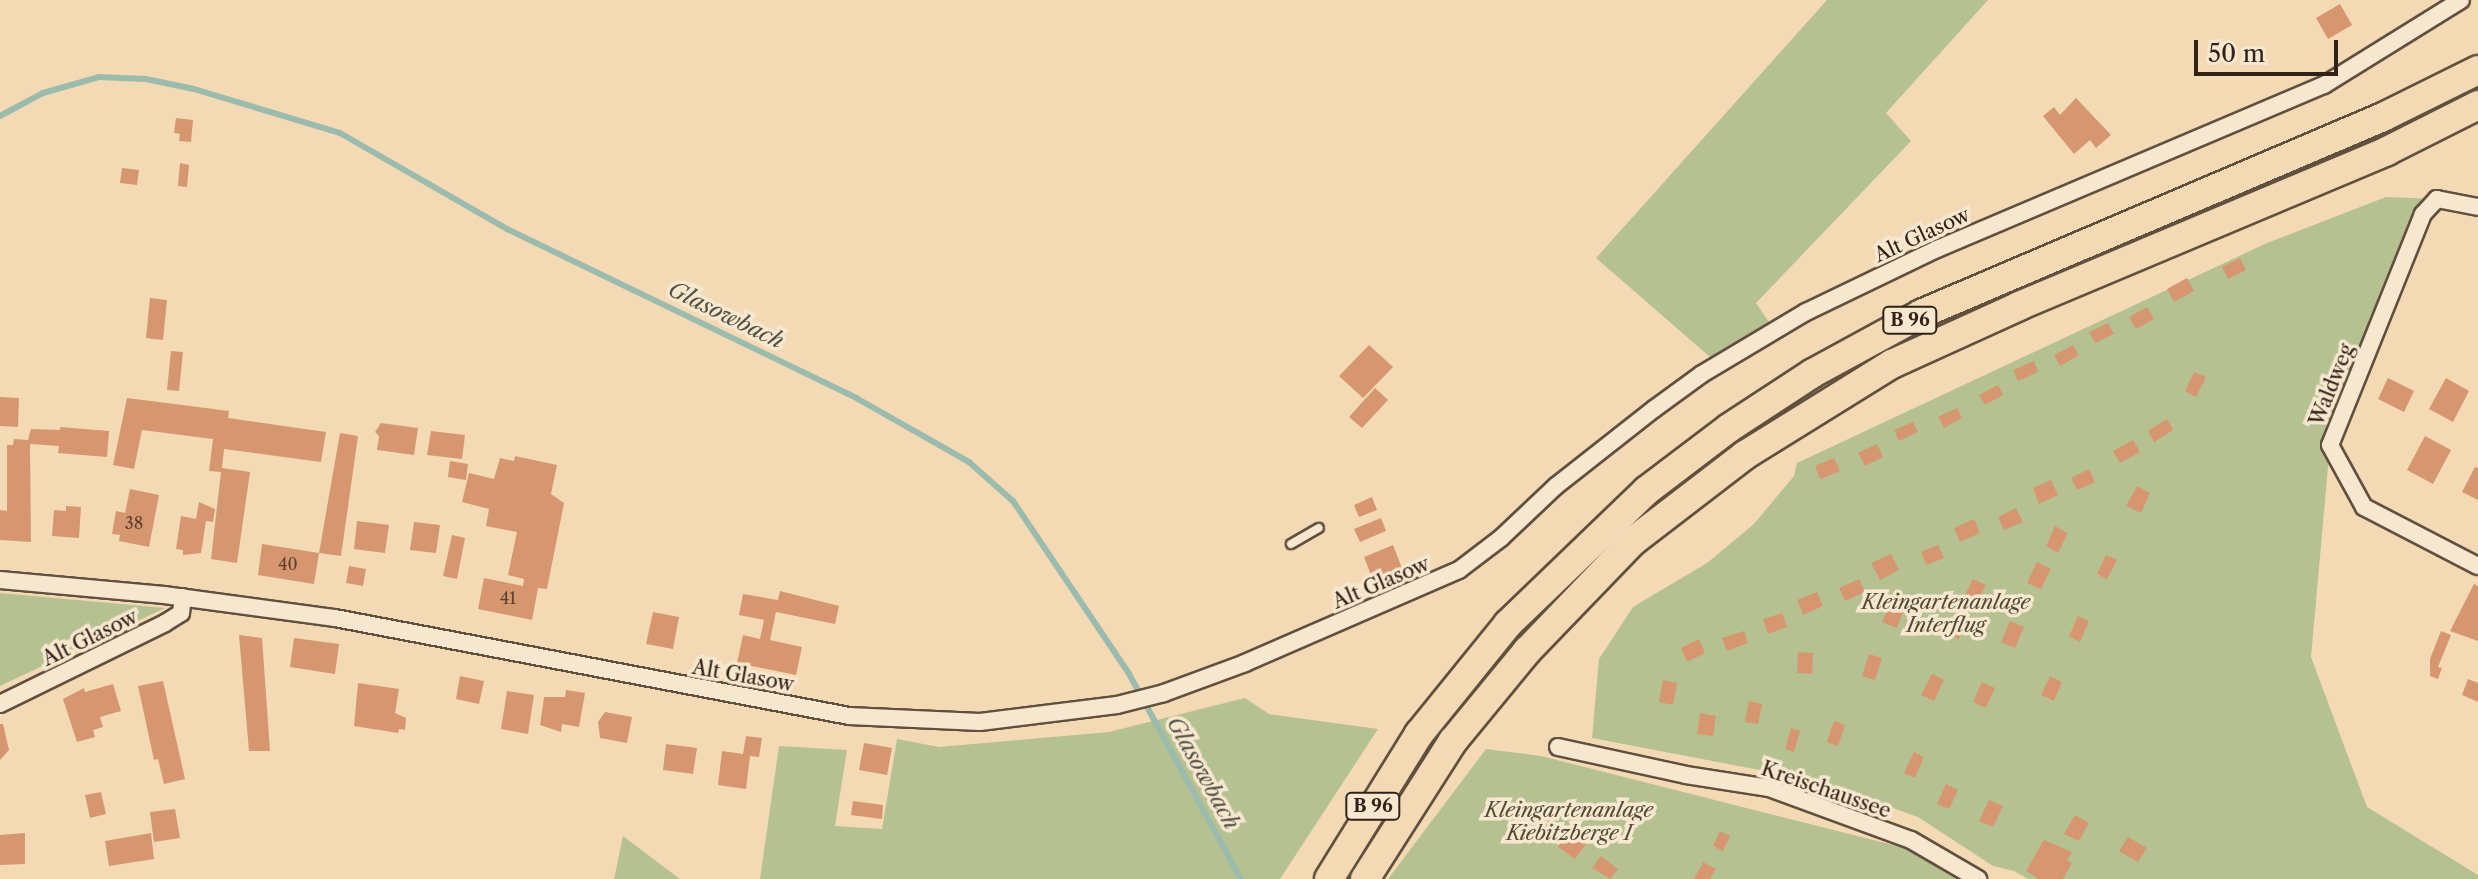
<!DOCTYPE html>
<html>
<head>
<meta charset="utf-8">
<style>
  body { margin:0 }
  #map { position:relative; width:2478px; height:879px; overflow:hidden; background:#f3dab5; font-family:"Libre Caslon Text",serif }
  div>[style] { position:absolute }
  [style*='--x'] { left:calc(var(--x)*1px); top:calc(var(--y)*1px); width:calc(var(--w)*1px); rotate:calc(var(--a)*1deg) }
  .green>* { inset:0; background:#b6c191 }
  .stream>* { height:6px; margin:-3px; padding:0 3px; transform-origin:3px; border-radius:3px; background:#9bbbad }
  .building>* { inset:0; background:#d69670 }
  .roads { filter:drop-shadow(2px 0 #61503e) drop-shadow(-2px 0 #61503e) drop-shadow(0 2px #61503e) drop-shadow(0 -2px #61503e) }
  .lane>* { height:8px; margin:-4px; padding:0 4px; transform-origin:4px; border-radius:4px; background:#f7e7cf }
  .street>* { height:16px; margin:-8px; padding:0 8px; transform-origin:8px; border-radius:8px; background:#f7e7cf }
  .highway>* { height:28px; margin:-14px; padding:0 14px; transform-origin:14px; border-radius:14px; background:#f3dab5 }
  span { translate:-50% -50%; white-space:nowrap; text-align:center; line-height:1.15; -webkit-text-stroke:7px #f7e7cf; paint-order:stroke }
  .number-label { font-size:16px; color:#5a3f2d }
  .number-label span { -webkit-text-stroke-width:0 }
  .shield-label span { padding:2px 6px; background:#f7e7cf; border:2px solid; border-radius:6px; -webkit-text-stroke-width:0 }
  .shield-label { font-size:18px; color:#302217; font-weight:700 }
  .street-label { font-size:20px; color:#302217 }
  .park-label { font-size:20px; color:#524a36; font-style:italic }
  .water-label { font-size:22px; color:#505044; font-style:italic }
  .scale { position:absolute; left:2194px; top:40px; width:144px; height:36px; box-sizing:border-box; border:4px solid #302217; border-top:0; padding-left:10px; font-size:24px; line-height:28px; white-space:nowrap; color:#302217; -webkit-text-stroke:6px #f7e7cf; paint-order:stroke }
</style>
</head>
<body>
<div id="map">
  <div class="green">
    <i style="clip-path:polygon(1827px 0,1988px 0,1886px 113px,1911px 141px,1756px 303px,1769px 322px,1710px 357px,1596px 258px)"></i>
    <i style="clip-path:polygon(2386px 197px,2437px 199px,2330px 445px,2311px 657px,2367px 807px,2478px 875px,2478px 879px,2028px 879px,2014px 871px,1993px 866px,1918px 817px,1817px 781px,1592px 738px,1599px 659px,1633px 607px,1707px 563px,1754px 524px,1794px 476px,1797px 463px,2267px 243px)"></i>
    <i style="clip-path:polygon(0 593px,165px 608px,0 686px)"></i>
    <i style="clip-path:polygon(1245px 698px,1269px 714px,1378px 729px,1280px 879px,760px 879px,779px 746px,847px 750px,835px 826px,882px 829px,897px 739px,939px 747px,1109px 732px)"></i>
    <i style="clip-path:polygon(1486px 749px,1541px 756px,1909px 849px,1960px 879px,1388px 879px)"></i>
    <i style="clip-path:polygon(623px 836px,660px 864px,680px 879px,614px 879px)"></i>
  </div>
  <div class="stream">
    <i style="--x:0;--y:116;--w:49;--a:-28.1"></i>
    <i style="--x:43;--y:93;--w:58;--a:-15.9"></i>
    <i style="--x:99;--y:77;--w:47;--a:2.4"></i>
    <i style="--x:146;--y:79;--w:49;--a:11.8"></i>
    <i style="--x:194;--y:89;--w:152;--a:16.8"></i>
    <i style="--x:340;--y:133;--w:193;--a:29.9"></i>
    <i style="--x:507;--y:229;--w:390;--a:25.8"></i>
    <i style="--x:858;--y:399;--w:128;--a:29.6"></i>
    <i style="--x:969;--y:462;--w:59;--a:41.6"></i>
    <i style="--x:1013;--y:501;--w:206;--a:56.1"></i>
    <i style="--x:1128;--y:672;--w:236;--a:61.4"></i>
  </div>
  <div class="building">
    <i style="clip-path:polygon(2340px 4px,2352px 25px,2328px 39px,2316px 18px)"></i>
    <i style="clip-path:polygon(2076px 98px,2111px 135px,2096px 148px,2090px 140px,2074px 154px,2043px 116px,2054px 107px,2060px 115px)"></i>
    <i style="clip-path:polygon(176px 118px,193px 120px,191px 142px,179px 141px,180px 134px,174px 133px)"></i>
    <i style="clip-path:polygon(180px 163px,189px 165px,187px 187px,178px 186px)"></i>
    <i style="clip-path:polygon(122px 168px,139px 170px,137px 185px,120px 183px)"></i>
    <i style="clip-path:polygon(2240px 258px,2246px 270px,2228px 279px,2222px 267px)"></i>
    <i style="clip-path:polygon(2187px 278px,2194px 291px,2174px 302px,2167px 289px)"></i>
    <i style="clip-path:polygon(150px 298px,167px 300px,163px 340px,146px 338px)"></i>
    <i style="clip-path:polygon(2147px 307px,2154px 319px,2136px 329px,2129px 317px)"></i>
    <i style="clip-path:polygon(2108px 323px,2114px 334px,2095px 343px,2089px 332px)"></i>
    <i style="clip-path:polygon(1369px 345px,1393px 367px,1363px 398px,1339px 376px)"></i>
    <i style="clip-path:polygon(2073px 345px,2079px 355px,2060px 366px,2054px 355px)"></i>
    <i style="clip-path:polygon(171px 351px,183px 352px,179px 391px,167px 390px)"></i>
    <i style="clip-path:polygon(2034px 361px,2038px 372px,2018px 381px,2013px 370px)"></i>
    <i style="clip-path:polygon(2194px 372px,2206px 377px,2196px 397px,2185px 391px)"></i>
    <i style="clip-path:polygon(2388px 378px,2414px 391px,2404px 412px,2378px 399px)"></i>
    <i style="clip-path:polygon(2446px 378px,2469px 391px,2453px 422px,2429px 409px)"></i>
    <i style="clip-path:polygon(1998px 385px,2003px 395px,1985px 405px,1979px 395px)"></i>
    <i style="clip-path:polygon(1375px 388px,1388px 400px,1362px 428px,1349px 417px)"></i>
    <i style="clip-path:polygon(0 397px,19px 398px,18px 427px,0 426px)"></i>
    <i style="clip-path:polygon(127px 398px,229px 411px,228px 418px,326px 432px,321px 462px,224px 449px,222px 468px,250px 472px,237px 563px,211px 559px,221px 472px,209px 471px,213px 439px,142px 430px,134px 469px,113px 465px)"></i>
    <i style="clip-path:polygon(1957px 408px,1962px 418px,1944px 428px,1938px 417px)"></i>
    <i style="clip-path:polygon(2167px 419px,2173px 430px,2154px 442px,2148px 431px)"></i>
    <i style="clip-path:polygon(1913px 422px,1918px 432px,1899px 441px,1894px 430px)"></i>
    <i style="clip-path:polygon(381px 423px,418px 428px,414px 455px,377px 450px,379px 436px,375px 432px)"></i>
    <i style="clip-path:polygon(60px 427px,109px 431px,107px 457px,58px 453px,59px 446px,30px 444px,31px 542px,0 540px,0 510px,7px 511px,7px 445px,13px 445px,14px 439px,28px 440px,31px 429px,60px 430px)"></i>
    <i style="clip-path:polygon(431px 431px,465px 435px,462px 459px,427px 455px)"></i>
    <i style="clip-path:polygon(340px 433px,358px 436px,341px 556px,319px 553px,314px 584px,258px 575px,262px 544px,319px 553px)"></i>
    <i style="clip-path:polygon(2425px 436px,2451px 450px,2433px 484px,2407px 470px)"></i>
    <i style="clip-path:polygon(2133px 440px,2140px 452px,2120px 463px,2113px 451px)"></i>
    <i style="clip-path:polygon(1877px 444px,1883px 457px,1865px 466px,1858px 453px)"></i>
    <i style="clip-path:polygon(515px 456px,557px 465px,551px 494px,564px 503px,547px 589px,538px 588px,532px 620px,478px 609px,484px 578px,523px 586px,524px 579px,508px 575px,517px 532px,486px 526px,489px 509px,462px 502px,469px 473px,494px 479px,500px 458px,514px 461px)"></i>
    <i style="clip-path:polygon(1834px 458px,1840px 471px,1820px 479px,1815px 466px)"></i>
    <i style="clip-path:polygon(450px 461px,468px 464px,466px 480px,448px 477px)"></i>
    <i style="clip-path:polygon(2475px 467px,2478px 468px,2478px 500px,2462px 492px)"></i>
    <i style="clip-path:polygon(2089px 469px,2095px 482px,2077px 490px,2071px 478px)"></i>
    <i style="clip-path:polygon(2051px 480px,2058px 495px,2039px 504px,2033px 488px)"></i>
    <i style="clip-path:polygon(2137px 486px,2150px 493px,2141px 513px,2126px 506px)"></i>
    <i style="clip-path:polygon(130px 489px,159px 495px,149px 547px,119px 541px,120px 535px,112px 534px,116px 511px,125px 513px)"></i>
    <i style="clip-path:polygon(1372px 497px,1377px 510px,1359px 517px,1354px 505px)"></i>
    <i style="clip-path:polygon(199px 502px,215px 509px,213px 522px,206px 521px,201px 553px,183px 555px,183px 550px,176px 549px,181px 516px,196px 519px)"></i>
    <i style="clip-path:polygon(66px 506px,81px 507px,79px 538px,52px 536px,54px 510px,66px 511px)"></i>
    <i style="clip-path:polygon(2016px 508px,2023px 522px,2004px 530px,1998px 517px)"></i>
    <i style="clip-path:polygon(1381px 518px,1386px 531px,1360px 542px,1354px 529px)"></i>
    <i style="clip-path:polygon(1974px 519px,1980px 533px,1960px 542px,1954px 528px)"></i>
    <i style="clip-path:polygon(357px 521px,389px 525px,385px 553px,354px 549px)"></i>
    <i style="clip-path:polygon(414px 522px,440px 525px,436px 553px,410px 550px)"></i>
    <i style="clip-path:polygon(2055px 526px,2068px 533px,2058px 553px,2046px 546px)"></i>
    <i style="clip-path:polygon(452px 535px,465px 538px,457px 579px,443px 576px)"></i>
    <i style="clip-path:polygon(1393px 545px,1405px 576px,1376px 588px,1364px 557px)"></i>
    <i style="clip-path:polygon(1938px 545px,1944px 558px,1926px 565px,1921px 552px)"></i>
    <i style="clip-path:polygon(1891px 554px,1899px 570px,1880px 580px,1871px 563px)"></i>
    <i style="clip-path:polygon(2106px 555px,2117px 560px,2107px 579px,2097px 574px)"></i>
    <i style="clip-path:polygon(2037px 562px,2051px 569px,2041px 589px,2027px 583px)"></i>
    <i style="clip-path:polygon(349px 566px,366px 569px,363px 586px,346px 583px)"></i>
    <i style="clip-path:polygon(1859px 579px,1865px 592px,1845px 601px,1839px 588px)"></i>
    <i style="clip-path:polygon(1973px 579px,1986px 585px,1977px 603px,1964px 597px)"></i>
    <i style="clip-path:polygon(2474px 584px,2478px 586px,2478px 641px,2450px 631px)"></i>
    <i style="clip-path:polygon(780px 591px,839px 606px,835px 624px,776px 612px,770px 640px,802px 647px,796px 675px,737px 663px,743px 635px,760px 639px,764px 620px,739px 615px,743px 594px,778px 600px)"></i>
    <i style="clip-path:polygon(1817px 592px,1823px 606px,1803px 615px,1797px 600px)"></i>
    <i style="clip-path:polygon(1891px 601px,1905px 607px,1897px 628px,1882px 622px)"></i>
    <i style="clip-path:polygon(653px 612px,679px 617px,673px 649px,646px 644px)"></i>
    <i style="clip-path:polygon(1782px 613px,1787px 627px,1768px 634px,1763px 619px)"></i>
    <i style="clip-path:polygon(1956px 613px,1968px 619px,1959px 639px,1947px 634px)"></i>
    <i style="clip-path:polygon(2078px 616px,2089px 621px,2080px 642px,2069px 636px)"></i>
    <i style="clip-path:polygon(2010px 621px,2024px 627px,2015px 648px,2001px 642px)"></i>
    <i style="clip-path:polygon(1744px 631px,1748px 643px,1727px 651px,1722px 638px)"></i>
    <i style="clip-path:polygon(2441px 631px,2451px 635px,2438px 667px,2442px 668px,2438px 679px,2430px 676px,2430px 659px)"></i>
    <i style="clip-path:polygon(239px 635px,262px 638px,270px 751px,249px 751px)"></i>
    <i style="clip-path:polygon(294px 638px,339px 644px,335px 674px,290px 667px)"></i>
    <i style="clip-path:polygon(1699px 639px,1705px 653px,1687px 662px,1681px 648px)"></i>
    <i style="clip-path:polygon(1798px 652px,1813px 653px,1812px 674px,1797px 673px)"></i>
    <i style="clip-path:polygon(1869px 654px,1882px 658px,1875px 680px,1862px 676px)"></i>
    <i style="clip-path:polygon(1932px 674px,1944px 680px,1934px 701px,1921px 695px)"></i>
    <i style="clip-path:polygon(460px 676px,484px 681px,479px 704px,456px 699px)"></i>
    <i style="clip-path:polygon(2050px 676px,2062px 682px,2054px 701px,2041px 695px)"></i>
    <i style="clip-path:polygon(2468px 679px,2478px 683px,2478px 702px,2462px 695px)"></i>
    <i style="clip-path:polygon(1663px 680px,1677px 683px,1673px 705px,1659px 702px)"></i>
    <i style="clip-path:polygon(163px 681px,185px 779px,164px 784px,158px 759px,154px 760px,138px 686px)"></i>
    <i style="clip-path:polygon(1982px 682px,1995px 688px,1986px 708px,1973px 702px)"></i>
    <i style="clip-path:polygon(358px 683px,399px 689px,395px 713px,406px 718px,405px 730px,399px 729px,398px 733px,354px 726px)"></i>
    <i style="clip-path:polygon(113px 684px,121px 711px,100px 717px,103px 727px,93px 730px,95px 737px,77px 742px,63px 699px,84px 688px,85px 692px)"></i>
    <i style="clip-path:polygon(566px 690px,585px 693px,579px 727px,562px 724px,561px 732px,540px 725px,544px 697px,565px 697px)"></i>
    <i style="clip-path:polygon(507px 691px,534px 695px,528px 734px,501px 729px)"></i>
    <i style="clip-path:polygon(1749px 701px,1762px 704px,1758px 724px,1745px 722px)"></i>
    <i style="clip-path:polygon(605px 712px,632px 717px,627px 743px,600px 738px,598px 722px)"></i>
    <i style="clip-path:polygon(1700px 713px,1716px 716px,1713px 736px,1697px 734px)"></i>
    <i style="clip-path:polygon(1834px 721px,1845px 725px,1838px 746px,1827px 742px)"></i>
    <i style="clip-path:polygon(0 724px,3px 724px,9px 750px,0 760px)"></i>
    <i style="clip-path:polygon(1791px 728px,1800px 731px,1794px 752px,1785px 749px)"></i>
    <i style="clip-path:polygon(746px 736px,762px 738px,759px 757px,750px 756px,746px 789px,718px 785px,722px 751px,743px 754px)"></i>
    <i style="clip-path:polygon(864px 743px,892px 748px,887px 775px,859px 770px)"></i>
    <i style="clip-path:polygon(666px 744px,697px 748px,693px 774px,663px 770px)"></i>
    <i style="clip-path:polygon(1914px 752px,1924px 757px,1915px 778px,1904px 773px)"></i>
    <i style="clip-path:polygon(1946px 784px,1958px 790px,1949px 809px,1937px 804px)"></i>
    <i style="clip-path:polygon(101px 792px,106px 814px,90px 818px,85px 795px)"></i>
    <i style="clip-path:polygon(1989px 800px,2003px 806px,1993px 827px,1979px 821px)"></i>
    <i style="clip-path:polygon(853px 801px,883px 805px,882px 819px,851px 815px)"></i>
    <i style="clip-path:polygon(1633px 801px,1651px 811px,1645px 821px,1627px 810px)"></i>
    <i style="clip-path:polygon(1536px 808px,1552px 820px,1543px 833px,1527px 821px)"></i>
    <i style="clip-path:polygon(175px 809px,180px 838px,154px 842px,150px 812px)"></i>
    <i style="clip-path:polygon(2075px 815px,2089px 823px,2079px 841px,2064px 834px)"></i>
    <i style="clip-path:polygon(1720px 831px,1730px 836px,1723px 851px,1713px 846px)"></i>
    <i style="clip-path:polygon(1569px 832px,1586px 844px,1575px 859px,1558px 847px)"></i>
    <i style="clip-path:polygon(25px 833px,25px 864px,0 865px,0 835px)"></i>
    <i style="clip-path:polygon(151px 833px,154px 859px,109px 866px,105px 841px)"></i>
    <i style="clip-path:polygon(2128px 837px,2147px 848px,2138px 862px,2119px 851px)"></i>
    <i style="clip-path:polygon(2044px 840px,2072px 852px,2067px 860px,2072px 863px,2063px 879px,2039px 879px,2026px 871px)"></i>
    <i style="clip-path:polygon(1601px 856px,1618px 869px,1610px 879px,1592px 868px)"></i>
    <i style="clip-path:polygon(1703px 862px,1716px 869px,1710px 879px,1694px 879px)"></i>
  </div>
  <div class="roads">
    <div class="lane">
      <i style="--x:1291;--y:544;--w:32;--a:-30"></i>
    </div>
    <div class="street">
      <i style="--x:2478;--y:207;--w:42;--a:-169"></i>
      <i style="--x:2437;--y:199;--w:21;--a:133"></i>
      <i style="--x:2423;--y:214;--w:249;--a:111.9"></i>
      <i style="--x:2330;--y:445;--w:71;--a:61.3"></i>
      <i style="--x:2364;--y:507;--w:128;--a:27.4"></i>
      <i style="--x:0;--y:580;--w:165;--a:5.2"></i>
      <i style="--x:164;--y:595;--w:173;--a:7.7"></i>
      <i style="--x:335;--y:618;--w:523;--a:10.79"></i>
      <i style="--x:849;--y:716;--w:131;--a:2.6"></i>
      <i style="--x:980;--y:722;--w:138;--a:-7.1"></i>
      <i style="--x:1117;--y:705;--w:49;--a:-14.3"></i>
      <i style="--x:1164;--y:693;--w:86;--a:-20.3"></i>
      <i style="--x:1245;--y:663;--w:233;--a:-23.5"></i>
      <i style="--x:1459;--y:570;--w:53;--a:-37.3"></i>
      <i style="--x:1501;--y:538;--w:76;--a:-43.4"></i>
      <i style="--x:1556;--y:486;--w:125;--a:-38.2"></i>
      <i style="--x:1654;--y:409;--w:59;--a:-36.1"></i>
      <i style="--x:1702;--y:374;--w:121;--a:-30.8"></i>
      <i style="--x:1806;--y:312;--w:145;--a:-25.7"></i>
      <i style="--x:1937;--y:249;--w:420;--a:-23"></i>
      <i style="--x:2324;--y:85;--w:161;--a:-31.8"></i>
      <i style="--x:0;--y:704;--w:184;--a:-26.1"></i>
      <i style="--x:165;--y:623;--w:19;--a:-32"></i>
      <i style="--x:181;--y:613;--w:16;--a:-83"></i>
      <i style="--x:1558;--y:747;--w:131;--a:12.3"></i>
      <i style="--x:1686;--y:775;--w:84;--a:8.9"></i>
      <i style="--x:1769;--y:788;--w:151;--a:20.1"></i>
      <i style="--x:1911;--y:840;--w:78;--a:30.2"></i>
    </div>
    <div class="highway">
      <i style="--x:1329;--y:879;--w:171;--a:-58.2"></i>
      <i style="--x:1419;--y:734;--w:141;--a:-51"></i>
      <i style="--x:1508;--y:624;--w:192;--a:-43.9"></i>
      <i style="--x:1646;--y:491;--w:104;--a:-37.2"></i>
      <i style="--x:1729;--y:428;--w:100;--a:-33.2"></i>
      <i style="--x:1813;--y:373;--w:123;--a:-28.6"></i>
      <i style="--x:1921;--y:314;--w:502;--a:-23.09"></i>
      <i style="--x:2383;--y:117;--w:106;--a:-26.3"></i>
      <i style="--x:1365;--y:879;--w:164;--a:-57.5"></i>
      <i style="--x:1453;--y:741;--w:117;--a:-50.6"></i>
      <i style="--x:1527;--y:651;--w:153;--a:-46.1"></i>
      <i style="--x:1633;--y:541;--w:141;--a:-37.5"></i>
      <i style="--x:1745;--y:455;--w:173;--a:-31.8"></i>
      <i style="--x:1892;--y:364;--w:140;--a:-24.5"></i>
      <i style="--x:2019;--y:306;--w:399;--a:-22.8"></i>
      <i style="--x:2387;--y:151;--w:102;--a:-26.8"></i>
    </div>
  </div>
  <div class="number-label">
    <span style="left:134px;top:523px">38</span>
    <span style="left:288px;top:564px">40</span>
    <span style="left:508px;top:598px">41</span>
  </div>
  <div class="shield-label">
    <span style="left:1910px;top:320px">B 96</span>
    <span style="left:1373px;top:806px">B 96</span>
  </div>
  <div class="street-label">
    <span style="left:1922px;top:235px;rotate:-25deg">Alt Glasow</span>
    <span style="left:2332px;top:385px;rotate:-68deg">Waldweg</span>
    <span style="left:1381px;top:583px;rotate:-23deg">Alt Glasow</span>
    <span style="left:90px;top:638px;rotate:-26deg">Alt Glasow</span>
    <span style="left:743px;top:676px;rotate:10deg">Alt Glasow</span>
    <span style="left:1826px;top:790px;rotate:19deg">Kreischaussee</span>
  </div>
  <div class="park-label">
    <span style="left:1946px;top:614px">Kleingartenanlage<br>Interflug</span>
    <span style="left:1569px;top:822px">Kleingartenanlage<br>Kiebitzberge I</span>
  </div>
  <div class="water-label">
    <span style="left:726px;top:315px;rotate:26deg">Glasowbach</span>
    <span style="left:1203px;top:773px;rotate:61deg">Glasowbach</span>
  </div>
  <div class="scale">50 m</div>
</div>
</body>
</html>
